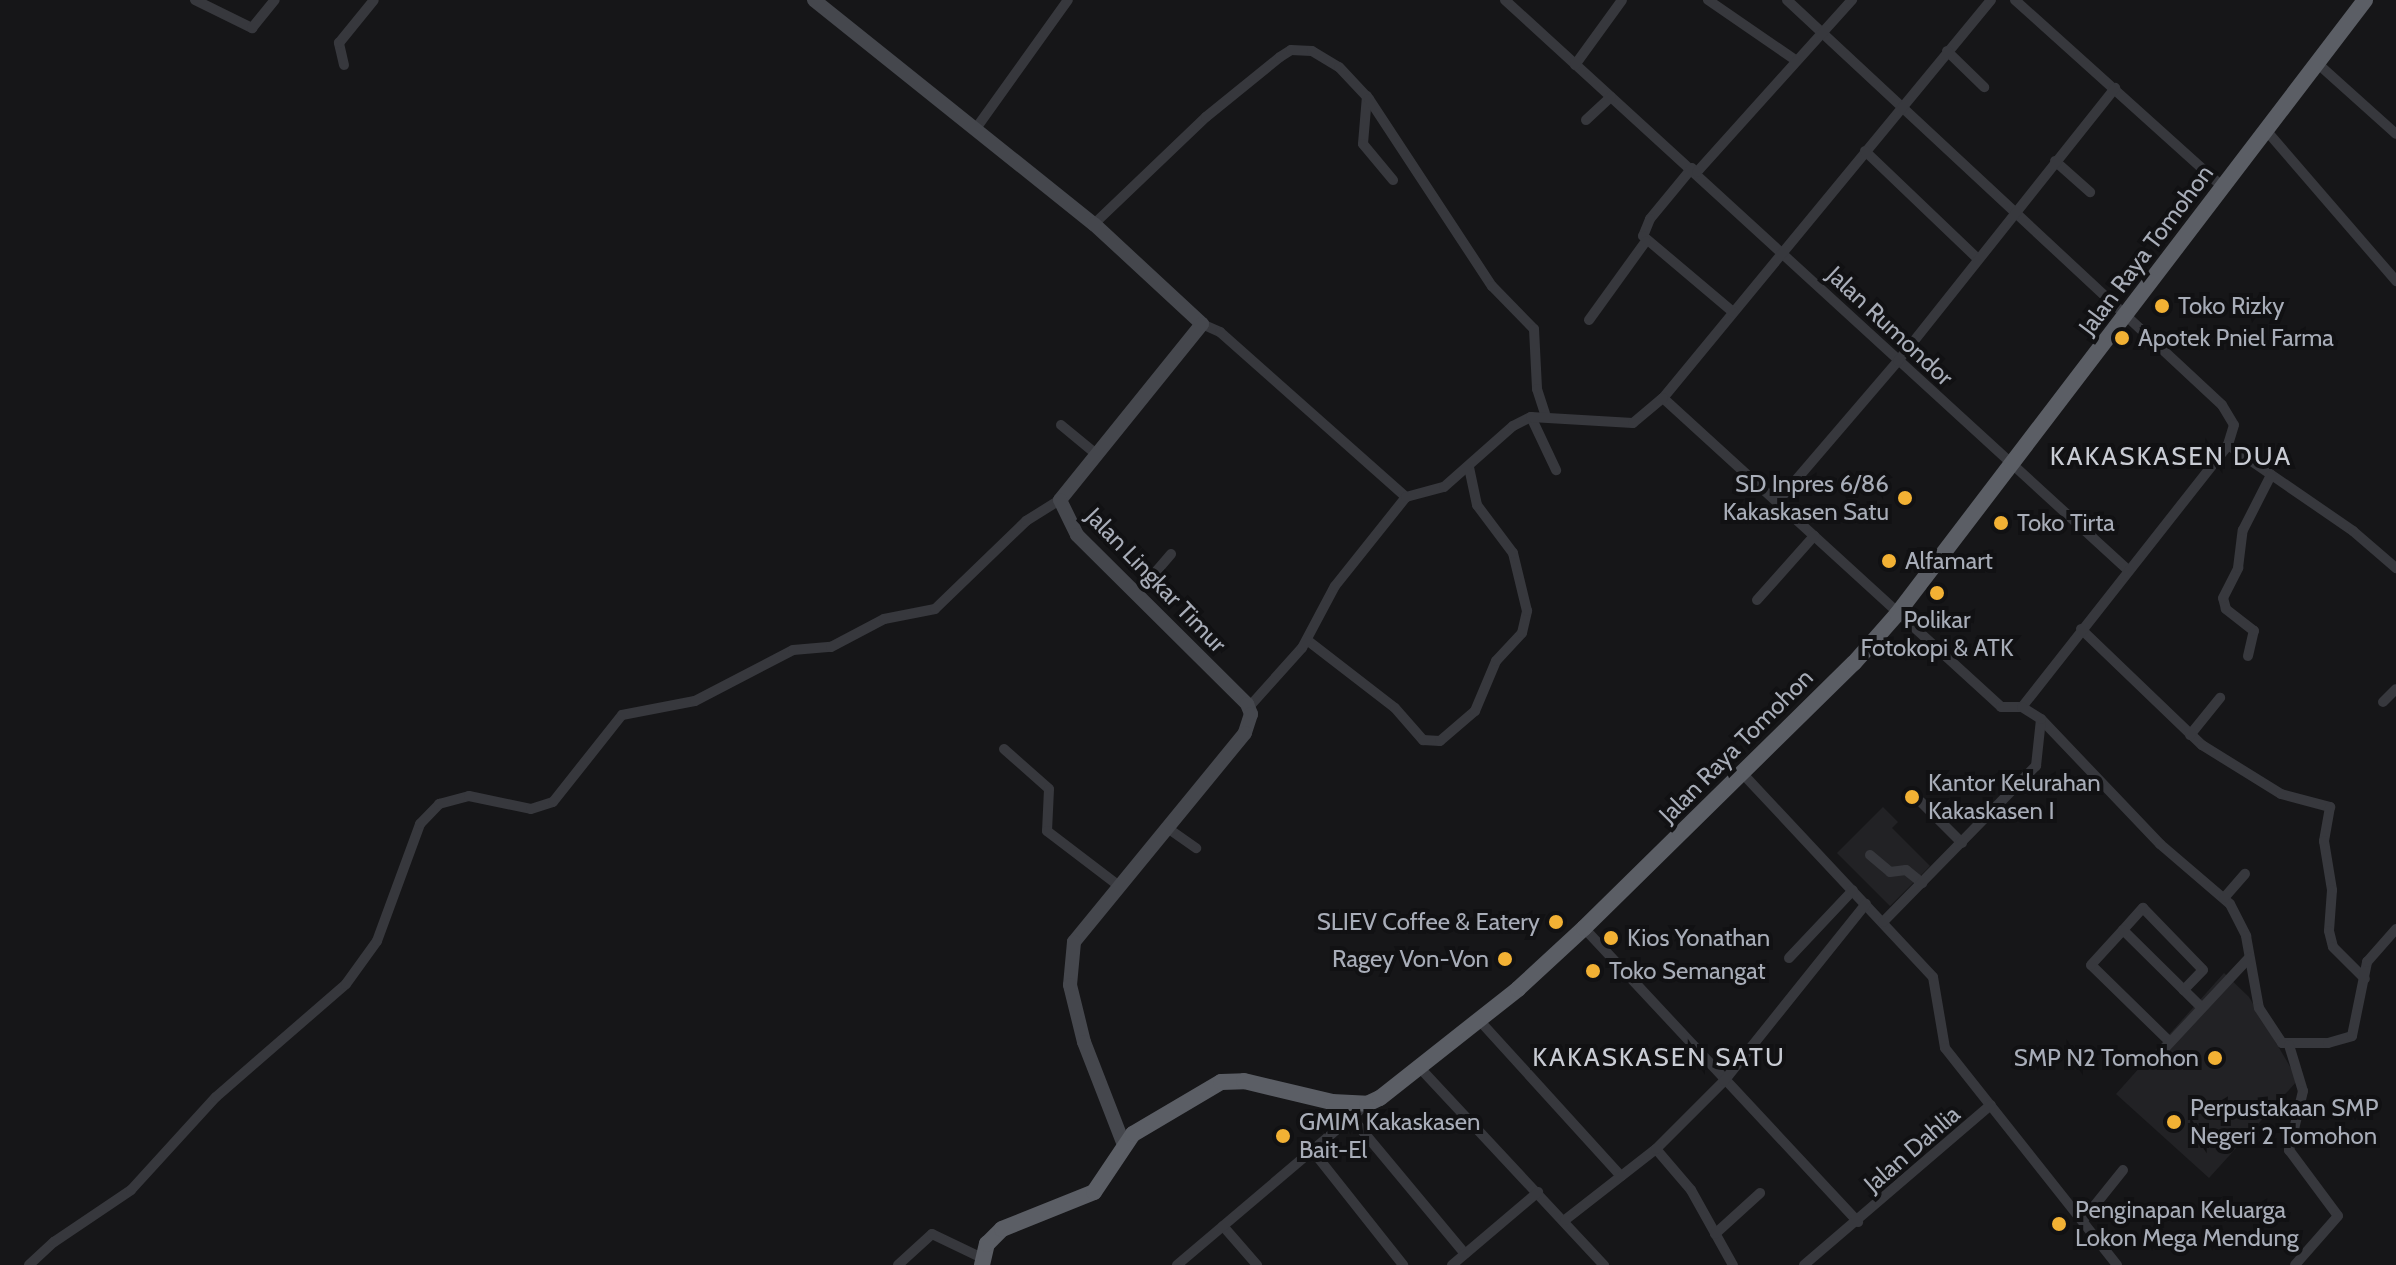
<!DOCTYPE html>
<html>
<head>
<meta charset="utf-8">
<style>
  body { margin:0 }
  #map { position:relative; width:2396px; height:1265px; overflow:hidden; background:#161618; font-family:Cabin,sans-serif }
  div>[style] { position:absolute }
  [style*='--x'] { left:calc(var(--x)*1px); top:calc(var(--y)*1px); width:calc(var(--w)*1px); rotate:calc(var(--a)*1deg) }
  .built>* { inset:0; background:#222225 }
  .minor>* { height:10px; margin:-5px; padding:0 5px; transform-origin:5px; border-radius:5px; background:#37383d }
  .secondary>* { height:14px; margin:-7px; padding:0 7px; transform-origin:7px; border-radius:7px; background:#45474d }
  .trunk>* { height:16px; margin:-8px; padding:0 8px; transform-origin:8px; border-radius:8px; background:#5b5e65 }
  .dots>* { width:22px; height:22px; translate:-50% -50%; box-sizing:border-box; border:4px solid #111113; border-radius:50% }
  span { translate:-50% -50%; white-space:nowrap; text-align:center; line-height:1.15; -webkit-text-stroke:8px #111113; paint-order:stroke }
  .street-label { font-size:24px; color:#a8adb8 }
  .poi-label { font-size:24px; color:#a8adb8 }
  .left { translate:0 -50%; text-align:left }
  .right { translate:-100% -50%; text-align:right }
  .neighbourhood-label { font-size:26px; color:#c9ccd4; letter-spacing:2px }
</style>
</head>
<body>
<div id="map">
  <div class="built">
    <i style="clip-path:polygon(1883px 807px,1898px 822px,1892px 828px,1930px 866px,1890px 906px,1837px 853px)"></i>
    <i style="clip-path:polygon(2224px 973px,2249px 997px,2298px 1080px,2209px 1178px,2116px 1094px)"></i>
  </div>
  <div class="minor">
    <i style="--x:195;--y:0;--w:64;--a:26.2"></i>
    <i style="--x:252;--y:28;--w:36;--a:-51"></i>
    <i style="--x:1505;--y:0;--w:844;--a:42.46"></i>
    <i style="--x:1708;--y:0;--w:104;--a:34.5"></i>
    <i style="--x:1787;--y:0;--w:594;--a:42.95"></i>
    <i style="--x:2222;--y:405;--w:23;--a:59"></i>
    <i style="--x:2234;--y:425;--w:21;--a:107"></i>
    <i style="--x:2228;--y:445;--w:152;--a:34.5"></i>
    <i style="--x:2353;--y:531;--w:57;--a:40.7"></i>
    <i style="--x:1991;--y:0;--w:516;--a:129.49"></i>
    <i style="--x:1663;--y:398;--w:458;--a:42.4"></i>
    <i style="--x:2001;--y:707;--w:21;--a:0"></i>
    <i style="--x:2015;--y:0;--w:281;--a:42"></i>
    <i style="--x:1947;--y:51;--w:52;--a:44.2"></i>
    <i style="--x:2317;--y:63;--w:106;--a:41.9"></i>
    <i style="--x:344;--y:65;--w:23;--a:-103"></i>
    <i style="--x:339;--y:43;--w:55;--a:-50.9"></i>
    <i style="--x:1575;--y:65;--w:80;--a:-54.1"></i>
    <i style="--x:1367;--y:96;--w:48;--a:94.8"></i>
    <i style="--x:1363;--y:144;--w:47;--a:50.2"></i>
    <i style="--x:1586;--y:120;--w:34;--a:-43"></i>
    <i style="--x:977;--y:127;--w:156;--a:-54.4"></i>
    <i style="--x:2265;--y:129;--w:201;--a:49.2"></i>
    <i style="--x:1865;--y:151;--w:155;--a:43.7"></i>
    <i style="--x:2055;--y:161;--w:47;--a:41.5"></i>
    <i style="--x:1692;--y:168;--w:66;--a:129.5"></i>
    <i style="--x:1650;--y:219;--w:18;--a:112"></i>
    <i style="--x:1643;--y:236;--w:118;--a:40.2"></i>
    <i style="--x:1697;--y:172;--w:232;--a:-48"></i>
    <i style="--x:1094;--y:224;--w:155;--a:-43.7"></i>
    <i style="--x:1206;--y:117;--w:95;--a:-39"></i>
    <i style="--x:1280;--y:57;--w:13;--a:-32"></i>
    <i style="--x:1291;--y:50;--w:21;--a:3"></i>
    <i style="--x:1312;--y:51;--w:31;--a:31"></i>
    <i style="--x:1339;--y:67;--w:44;--a:46.8"></i>
    <i style="--x:1369;--y:99;--w:224;--a:56.7"></i>
    <i style="--x:1492;--y:286;--w:60;--a:45.7"></i>
    <i style="--x:1534;--y:329;--w:60;--a:87.1"></i>
    <i style="--x:1537;--y:389;--w:26;--a:72"></i>
    <i style="--x:1589;--y:320;--w:97;--a:-54.2"></i>
    <i style="--x:1202;--y:324;--w:20;--a:24"></i>
    <i style="--x:1220;--y:332;--w:249;--a:41.6"></i>
    <i style="--x:1531;--y:417;--w:59;--a:64.7"></i>
    <i style="--x:1061;--y:425;--w:45;--a:39.6"></i>
    <i style="--x:1778;--y:501;--w:184;--a:-49.4"></i>
    <i style="--x:1898;--y:361;--w:349;--a:-51.5"></i>
    <i style="--x:1136;--y:595;--w:54;--a:-49.5"></i>
    <i style="--x:1757;--y:600;--w:86;--a:-48.3"></i>
    <i style="--x:2081;--y:629;--w:168;--a:43.8"></i>
    <i style="--x:2202;--y:745;--w:93;--a:31.8"></i>
    <i style="--x:2281;--y:794;--w:51;--a:14.9"></i>
    <i style="--x:2330;--y:807;--w:35;--a:100"></i>
    <i style="--x:2324;--y:841;--w:50;--a:80.7"></i>
    <i style="--x:2332;--y:890;--w:41;--a:94.2"></i>
    <i style="--x:2329;--y:931;--w:16;--a:76"></i>
    <i style="--x:2333;--y:947;--w:45;--a:45"></i>
    <i style="--x:1307;--y:640;--w:111;--a:37.7"></i>
    <i style="--x:1395;--y:708;--w:43;--a:48.8"></i>
    <i style="--x:1423;--y:740;--w:17;--a:3"></i>
    <i style="--x:1440;--y:741;--w:46;--a:-40.6"></i>
    <i style="--x:1475;--y:711;--w:54;--a:-67.2"></i>
    <i style="--x:1496;--y:661;--w:38;--a:-47"></i>
    <i style="--x:1522;--y:633;--w:23;--a:-77"></i>
    <i style="--x:1527;--y:611;--w:60;--a:-103.6"></i>
    <i style="--x:1513;--y:553;--w:60;--a:-126.9"></i>
    <i style="--x:1477;--y:505;--w:39;--a:-102"></i>
    <i style="--x:2248;--y:656;--w:26;--a:-77"></i>
    <i style="--x:2254;--y:631;--w:36;--a:-142"></i>
    <i style="--x:2226;--y:609;--w:11;--a:-105"></i>
    <i style="--x:2223;--y:598;--w:34;--a:-63"></i>
    <i style="--x:2238;--y:568;--w:38;--a:-83"></i>
    <i style="--x:2243;--y:530;--w:62;--a:-63"></i>
    <i style="--x:2383;--y:702;--w:18;--a:-45"></i>
    <i style="--x:1249;--y:707;--w:79;--a:-48.1"></i>
    <i style="--x:1302;--y:648;--w:70;--a:-62"></i>
    <i style="--x:1335;--y:586;--w:114;--a:-51.4"></i>
    <i style="--x:1406;--y:497;--w:39;--a:-15"></i>
    <i style="--x:1444;--y:487;--w:92;--a:-41.5"></i>
    <i style="--x:1513;--y:426;--w:20;--a:-27"></i>
    <i style="--x:1531;--y:417;--w:102;--a:3.4"></i>
    <i style="--x:1633;--y:423;--w:39;--a:-40"></i>
    <i style="--x:2022;--y:707;--w:333;--a:-51.8"></i>
    <i style="--x:2041;--y:719;--w:173;--a:46.4"></i>
    <i style="--x:2160;--y:844;--w:92;--a:40.6"></i>
    <i style="--x:2230;--y:904;--w:36;--a:63"></i>
    <i style="--x:2246;--y:936;--w:73;--a:79.8"></i>
    <i style="--x:2259;--y:1008;--w:42;--a:56.7"></i>
    <i style="--x:2282;--y:1043;--w:46;--a:0"></i>
    <i style="--x:2328;--y:1043;--w:25;--a:-16"></i>
    <i style="--x:2352;--y:1036;--w:76;--a:-78.5"></i>
    <i style="--x:2367;--y:962;--w:44;--a:-48.7"></i>
    <i style="--x:2190;--y:735;--w:48;--a:-51"></i>
    <i style="--x:1004;--y:749;--w:60;--a:41.6"></i>
    <i style="--x:1049;--y:789;--w:42;--a:92.7"></i>
    <i style="--x:1047;--y:831;--w:89;--a:37.3"></i>
    <i style="--x:1743;--y:774;--w:278;--a:46.9"></i>
    <i style="--x:1933;--y:977;--w:72;--a:80.4"></i>
    <i style="--x:1945;--y:1048;--w:277;--a:51.6"></i>
    <i style="--x:1921;--y:802;--w:58;--a:45"></i>
    <i style="--x:1166;--y:827;--w:37;--a:35"></i>
    <i style="--x:1870;--y:855;--w:26;--a:40"></i>
    <i style="--x:1890;--y:872;--w:16;--a:-7"></i>
    <i style="--x:1906;--y:870;--w:21;--a:39"></i>
    <i style="--x:2224;--y:898;--w:32;--a:-49"></i>
    <i style="--x:1883;--y:922;--w:219;--a:-45.6"></i>
    <i style="--x:2036;--y:766;--w:47;--a:-83.9"></i>
    <i style="--x:2041;--y:719;--w:22;--a:-148"></i>
    <i style="--x:1584;--y:928;--w:402;--a:47"></i>
    <i style="--x:2123;--y:930;--w:30;--a:-48"></i>
    <i style="--x:2143;--y:908;--w:86;--a:45.9"></i>
    <i style="--x:2203;--y:970;--w:28;--a:134"></i>
    <i style="--x:1789;--y:958;--w:93;--a:-46.7"></i>
    <i style="--x:1479;--y:1020;--w:211;--a:47.7"></i>
    <i style="--x:2170;--y:1042;--w:110;--a:-135.7"></i>
    <i style="--x:2091;--y:965;--w:47;--a:-47.6"></i>
    <i style="--x:2123;--y:930;--w:108;--a:44.6"></i>
    <i style="--x:2289;--y:1045;--w:48;--a:73.1"></i>
    <i style="--x:2303;--y:1091;--w:61;--a:103.3"></i>
    <i style="--x:2289;--y:1150;--w:82;--a:53.4"></i>
    <i style="--x:2338;--y:1216;--w:65;--a:131.3"></i>
    <i style="--x:2164;--y:1049;--w:125;--a:-47"></i>
    <i style="--x:1420;--y:1068;--w:270;--a:47"></i>
    <i style="--x:1351;--y:1117;--w:178;--a:50.2"></i>
    <i style="--x:1656;--y:1149;--w:54;--a:49.5"></i>
    <i style="--x:1691;--y:1190;--w:86;--a:60.8"></i>
    <i style="--x:1312;--y:1150;--w:147;--a:51.6"></i>
    <i style="--x:1565;--y:1220;--w:115;--a:-38"></i>
    <i style="--x:1656;--y:1149;--w:96;--a:-45"></i>
    <i style="--x:1724;--y:1081;--w:227;--a:-51.3"></i>
    <i style="--x:2083;--y:1220;--w:64;--a:-51.3"></i>
    <i style="--x:1223;--y:1226;--w:52;--a:48.9"></i>
    <i style="--x:1715;--y:1234;--w:61;--a:-42.3"></i>
    <i style="--x:29;--y:1265;--w:34;--a:-43"></i>
    <i style="--x:54;--y:1242;--w:93;--a:-34"></i>
    <i style="--x:131;--y:1190;--w:126;--a:-47.6"></i>
    <i style="--x:216;--y:1097;--w:172;--a:-41"></i>
    <i style="--x:346;--y:984;--w:53;--a:-54.2"></i>
    <i style="--x:377;--y:941;--w:125;--a:-69.8"></i>
    <i style="--x:420;--y:824;--w:28;--a:-46"></i>
    <i style="--x:439;--y:804;--w:31;--a:-15"></i>
    <i style="--x:469;--y:796;--w:63;--a:11.8"></i>
    <i style="--x:531;--y:809;--w:23;--a:-18"></i>
    <i style="--x:553;--y:802;--w:111;--a:-51.6"></i>
    <i style="--x:622;--y:715;--w:74;--a:-10.9"></i>
    <i style="--x:695;--y:701;--w:110;--a:-27.5"></i>
    <i style="--x:793;--y:650;--w:38;--a:-5"></i>
    <i style="--x:831;--y:647;--w:60;--a:-27.8"></i>
    <i style="--x:884;--y:619;--w:52;--a:-11.1"></i>
    <i style="--x:935;--y:609;--w:127;--a:-44"></i>
    <i style="--x:1026;--y:521;--w:40;--a:-32"></i>
    <i style="--x:898;--y:1265;--w:46;--a:-42.4"></i>
    <i style="--x:932;--y:1234;--w:55;--a:25.6"></i>
    <i style="--x:1177;--y:1265;--w:249;--a:-40.3"></i>
    <i style="--x:1452;--y:1265;--w:113;--a:-40.3"></i>
    <i style="--x:1804;--y:1265;--w:246;--a:-40.6"></i>
  </div>
  <div class="secondary">
    <i style="--x:814;--y:0;--w:359;--a:38.7"></i>
    <i style="--x:1094;--y:224;--w:147;--a:42.8"></i>
    <i style="--x:1202;--y:324;--w:226;--a:128.9"></i>
    <i style="--x:1060;--y:500;--w:39;--a:64"></i>
    <i style="--x:1077;--y:535;--w:240;--a:44.8"></i>
    <i style="--x:1247;--y:704;--w:11;--a:68"></i>
    <i style="--x:1251;--y:714;--w:20;--a:108"></i>
    <i style="--x:1245;--y:733;--w:270;--a:129.3"></i>
    <i style="--x:1074;--y:942;--w:43;--a:95.3"></i>
    <i style="--x:1070;--y:985;--w:59;--a:76.2"></i>
    <i style="--x:1084;--y:1042;--w:110;--a:68.8"></i>
  </div>
  <div class="trunk">
    <i style="--x:982;--y:1265;--w:22;--a:-77"></i>
    <i style="--x:987;--y:1244;--w:21;--a:-45"></i>
    <i style="--x:1002;--y:1229;--w:99;--a:-21.9"></i>
    <i style="--x:1094;--y:1192;--w:70;--a:-56.1"></i>
    <i style="--x:1133;--y:1134;--w:102;--a:-30.6"></i>
    <i style="--x:1221;--y:1082;--w:23;--a:-2"></i>
    <i style="--x:1244;--y:1081;--w:90;--a:13.4"></i>
    <i style="--x:1332;--y:1102;--w:35;--a:3"></i>
    <i style="--x:1367;--y:1104;--w:14;--a:-25"></i>
    <i style="--x:1380;--y:1098;--w:176;--a:-38.3"></i>
    <i style="--x:1518;--y:989;--w:90;--a:-42.7"></i>
    <i style="--x:1584;--y:928;--w:378;--a:-44.5"></i>
    <i style="--x:1854;--y:663;--w:65;--a:-48.7"></i>
    <i style="--x:1897;--y:614;--w:772;--a:-52.68"></i>
  </div>
  <div class="dots">
    <i style="left:2162px;top:306px;background:#f2b134"></i>
    <i style="left:2122px;top:338px;background:#f2b134"></i>
    <i style="left:1905px;top:498px;background:#f2b134"></i>
    <i style="left:2001px;top:523px;background:#f2b134"></i>
    <i style="left:1889px;top:561px;background:#f2b134"></i>
    <i style="left:1937px;top:593px;background:#f2b134"></i>
    <i style="left:1912px;top:797px;background:#f2b134"></i>
    <i style="left:1556px;top:922px;background:#f2b134"></i>
    <i style="left:1611px;top:938px;background:#f2b134"></i>
    <i style="left:1505px;top:959px;background:#f2b134"></i>
    <i style="left:1593px;top:971px;background:#f2b134"></i>
    <i style="left:2215px;top:1058px;background:#f2b134"></i>
    <i style="left:2174px;top:1122px;background:#f2b134"></i>
    <i style="left:1283px;top:1136px;background:#f2b134"></i>
    <i style="left:2059px;top:1224px;background:#f2b134"></i>
  </div>
  <div class="street-label">
    <span style="left:2146px;top:250px;rotate:-53deg">Jalan Raya Tomohon</span>
    <span style="left:1890px;top:326px;rotate:43deg">Jalan Rumondor</span>
    <span style="left:1156px;top:580px;rotate:46deg">Jalan Lingkar Timur</span>
    <span style="left:1736px;top:746px;rotate:-45deg">Jalan Raya Tomohon</span>
    <span style="left:1912px;top:1149px;rotate:-41deg">Jalan Dahlia</span>
  </div>
  <div class="poi-label">
    <span class="left" style="left:2178px;top:306px">Toko Rizky</span>
    <span class="left" style="left:2138px;top:338px">Apotek Pniel Farma</span>
    <span class="right" style="left:1889px;top:498px">SD Inpres 6/86<br>Kakaskasen Satu</span>
    <span class="left" style="left:2017px;top:523px">Toko Tirta</span>
    <span class="left" style="left:1905px;top:561px">Alfamart</span>
    <span style="left:1937px;top:634px">Polikar<br>Fotokopi &amp; ATK</span>
    <span class="left" style="left:1928px;top:797px">Kantor Kelurahan<br>Kakaskasen I</span>
    <span class="right" style="left:1540px;top:922px">SLIEV Coffee &amp; Eatery</span>
    <span class="left" style="left:1627px;top:938px">Kios Yonathan</span>
    <span class="right" style="left:1489px;top:959px">Ragey Von-Von</span>
    <span class="left" style="left:1609px;top:971px">Toko Semangat</span>
    <span class="right" style="left:2199px;top:1058px">SMP N2 Tomohon</span>
    <span class="left" style="left:2190px;top:1122px">Perpustakaan SMP<br>Negeri 2 Tomohon</span>
    <span class="left" style="left:1299px;top:1136px">GMIM Kakaskasen<br>Bait-El</span>
    <span class="left" style="left:2075px;top:1224px">Penginapan Keluarga<br>Lokon Mega Mendung</span>
  </div>
  <div class="neighbourhood-label">
    <span style="left:2171px;top:457px">KAKASKASEN DUA</span>
    <span style="left:1659px;top:1058px">KAKASKASEN SATU</span>
  </div>
</div>
</body>
</html>
